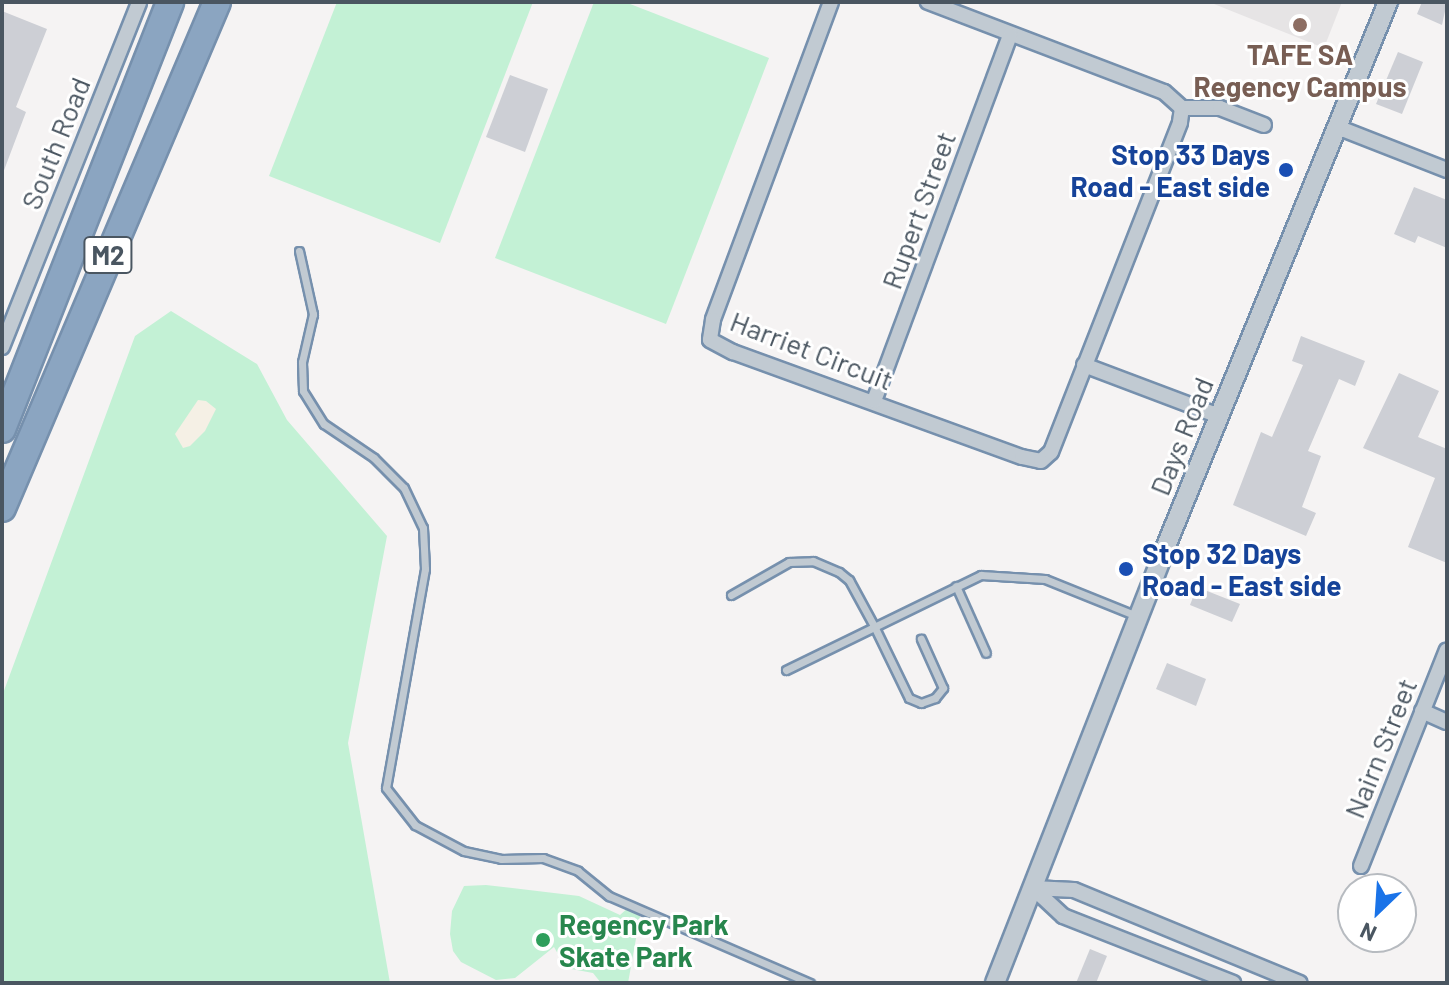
<!DOCTYPE html>
<html>
<head>
<meta charset="utf-8">
<style>
  body { margin:0 }
  #map { position:relative; width:1449px; height:985px; overflow:hidden; background:#f5f3f3; font-family:Barlow,sans-serif }
  div>[style] { position:absolute }
  [style*='--x'] { left:calc(var(--x)*1px); top:calc(var(--y)*1px); width:calc(var(--w)*1px); rotate:calc(var(--a)*1deg) }
  .education>* { inset:0; background:#e6e4e5 }
  .green>* { inset:0; background:#c3f1d5 }
  .sand>* { inset:0; background:#f5f0e5 }
  .building>* { inset:0; background:#cdcfd5 }
  .roads { filter:drop-shadow(2px 0 #7690ad) drop-shadow(-2px 0 #7690ad) drop-shadow(0 2px #7690ad) drop-shadow(0 -2px #7690ad) }
  .service>* { height:7px; margin:-3.5px; padding:0 3.5px; transform-origin:3.5px; border-radius:3.5px; background:#c1cad2 }
  .minor>* { height:14px; margin:-7px; padding:0 7px; transform-origin:7px; border-radius:7px; background:#c1cad2 }
  .tertiary>* { height:18px; margin:-9px; padding:0 9px; transform-origin:9px; border-radius:9px; background:#c1cad2 }
  .motorway>* { height:26px; margin:-13px; padding:0 13px; transform-origin:13px; border-radius:13px; background:#8ba5c1 }
  .dots>* { width:22px; height:22px; translate:-50% -50%; box-sizing:border-box; border:4px solid #fff; border-radius:50% }
  span { translate:-50% -50%; white-space:nowrap; text-align:center; line-height:1.15; -webkit-text-stroke:6px #fff; paint-order:stroke }
  .shield-label span { padding:2px 6px; background:#fff; border:2px solid; border-radius:6px; -webkit-text-stroke-width:0 }
  .shield-label { font-size:26px; color:#4a5661; font-weight:700 }
  .education-label { font-size:28px; color:#785e54; font-weight:700 }
  .street-label { font-size:28px; color:#4a5661 }
  .transit-label { font-size:28px; color:#164399; font-weight:700 }
  .right { translate:-100% -50%; text-align:right }
  .left { translate:0 -50%; text-align:left }
  .leisure-label { font-size:28px; color:#27864d; font-weight:700 }
  .frame { position:absolute; inset:0; border:4px solid #4a5661; pointer-events:none }
  .north { position:absolute; left:1337px; top:873px; width:80px; height:80px; box-sizing:border-box; background:#fff; border:2px solid #b7bbc0; border-radius:50%; rotate:205deg; font-size:22px; font-weight:700; line-height:32px; text-align:center; color:#4a5661 }
  .north::after { content:''; display:block; margin:auto; width:28px; height:36px; background:#1a73e8; clip-path:polygon(50% 0,100% 100%,50% 72%,0 100%) }
</style>
</head>
<body>
<div id="map">
  <div class="education">
    <i style="clip-path:polygon(1209px 2px,1342px 2px,1324px 48px)"></i>
  </div>
  <div class="green">
    <i style="clip-path:polygon(337px 2px,533px 2px,440px 243px,269px 176px)"></i>
    <i style="clip-path:polygon(594px 2px,625px 2px,769px 58px,666px 324px,495px 258px)"></i>
    <i style="clip-path:polygon(171px 311px,257px 364px,287px 420px,387px 536px,348px 743px,390px 983px,2px 983px,2px 696px,135px 336px)"></i>
    <i style="clip-path:polygon(486px 885px,579px 896px,620px 915px,630px 906px,641px 911px,628px 983px,601px 983px,593px 973px,566px 968px,554px 947px,515px 978px,496px 980px,461px 962px,453px 951px,450px 934px,452px 911px,464px 886px)"></i>
  </div>
  <div class="sand">
    <i style="clip-path:polygon(198px 400px,206px 401px,216px 409px,205px 431px,190px 446px,183px 448px,175px 434px)"></i>
  </div>
  <div class="building">
    <i style="clip-path:polygon(1422px 2px,1447px 2px,1442px 25px,1417px 14px)"></i>
    <i style="clip-path:polygon(2px 11px,47px 29px,16px 107px,26px 112px,3px 173px)"></i>
    <i style="clip-path:polygon(1398px 52px,1423px 62px,1402px 114px,1376px 104px)"></i>
    <i style="clip-path:polygon(510px 75px,548px 89px,525px 152px,486px 137px)"></i>
    <i style="clip-path:polygon(1414px 187px,1447px 200px,1447px 248px,1418px 236px,1415px 243px,1394px 234px)"></i>
    <i style="clip-path:polygon(1301px 336px,1365px 361px,1355px 386px,1339px 379px,1308px 451px,1321px 456px,1302px 507px,1316px 513px,1306px 536px,1233px 505px,1261px 432px,1272px 437px,1303px 365px,1292px 361px)"></i>
    <i style="clip-path:polygon(1399px 373px,1439px 391px,1418px 437px,1447px 449px,1447px 563px,1408px 547px,1435px 478px,1363px 448px)"></i>
    <i style="clip-path:polygon(1197px 587px,1240px 604px,1232px 622px,1190px 605px)"></i>
    <i style="clip-path:polygon(1167px 663px,1206px 679px,1196px 706px,1156px 689px)"></i>
    <i style="clip-path:polygon(1090px 949px,1107px 956px,1096px 983px,1076px 983px)"></i>
  </div>
  <div class="roads">
    <div class="service">
      <i style="--x:299;--y:251;--w:65;--a:77.5"></i>
      <i style="--x:313;--y:314;--w:49;--a:102.9"></i>
      <i style="--x:302;--y:362;--w:29;--a:88"></i>
      <i style="--x:303;--y:391;--w:39;--a:58"></i>
      <i style="--x:324;--y:424;--w:60;--a:34.2"></i>
      <i style="--x:374;--y:458;--w:42;--a:45"></i>
      <i style="--x:404;--y:488;--w:44;--a:64.6"></i>
      <i style="--x:423;--y:528;--w:41;--a:87.2"></i>
      <i style="--x:425;--y:569;--w:222;--a:100.1"></i>
      <i style="--x:386;--y:788;--w:47;--a:51.9"></i>
      <i style="--x:415;--y:825;--w:55;--a:28"></i>
      <i style="--x:464;--y:851;--w:38;--a:12"></i>
      <i style="--x:501;--y:859;--w:42;--a:-1.4"></i>
      <i style="--x:543;--y:858;--w:37;--a:20"></i>
      <i style="--x:578;--y:871;--w:40;--a:39"></i>
      <i style="--x:609;--y:896;--w:219;--a:23.4"></i>
      <i style="--x:956;--y:586;--w:73;--a:65.9"></i>
      <i style="--x:731;--y:595;--w:67;--a:-29.6"></i>
      <i style="--x:789;--y:562;--w:24;--a:-2"></i>
      <i style="--x:813;--y:561;--w:28;--a:23"></i>
      <i style="--x:839;--y:572;--w:13;--a:39"></i>
      <i style="--x:849;--y:580;--w:52;--a:61.5"></i>
      <i style="--x:874;--y:626;--w:80;--a:64.1"></i>
      <i style="--x:909;--y:698;--w:13;--a:23"></i>
      <i style="--x:921;--y:703;--w:15;--a:-20"></i>
      <i style="--x:935;--y:698;--w:13;--a:-51"></i>
      <i style="--x:943;--y:688;--w:54;--a:-114.2"></i>
      <i style="--x:786;--y:670;--w:217;--a:-26"></i>
      <i style="--x:981;--y:575;--w:64;--a:3.6"></i>
      <i style="--x:1045;--y:579;--w:99;--a:21.9"></i>
    </div>
    <div class="minor">
      <i style="--x:831;--y:2;--w:339;--a:110.4"></i>
      <i style="--x:713;--y:320;--w:20;--a:99"></i>
      <i style="--x:710;--y:340;--w:26;--a:28"></i>
      <i style="--x:733;--y:352;--w:307;--a:20"></i>
      <i style="--x:1022;--y:457;--w:19;--a:12"></i>
      <i style="--x:1041;--y:461;--w:13;--a:-42"></i>
      <i style="--x:1051;--y:452;--w:354;--a:-68.6"></i>
      <i style="--x:1180;--y:122;--w:14;--a:-82"></i>
      <i style="--x:1182;--y:108;--w:24;--a:-138"></i>
      <i style="--x:1164;--y:92;--w:253;--a:-159.1"></i>
      <i style="--x:1182;--y:108;--w:38;--a:0"></i>
      <i style="--x:1220;--y:108;--w:47;--a:21.1"></i>
      <i style="--x:1337;--y:127;--w:118;--a:21.4"></i>
      <i style="--x:2;--y:347;--w:371;--a:-68.3"></i>
      <i style="--x:1084;--y:365;--w:144;--a:20.7"></i>
      <i style="--x:874;--y:401;--w:390;--a:-69.6"></i>
      <i style="--x:1422;--y:711;--w:27;--a:24"></i>
      <i style="--x:1361;--y:866;--w:232;--a:-68.3"></i>
      <i style="--x:1033;--y:888;--w:41;--a:2.8"></i>
      <i style="--x:1074;--y:890;--w:244;--a:22.4"></i>
      <i style="--x:1033;--y:888;--w:41;--a:43"></i>
      <i style="--x:1063;--y:916;--w:183;--a:21.5"></i>
    </div>
    <div class="tertiary">
      <i style="--x:995;--y:983;--w:464;--a:-68.6"></i>
      <i style="--x:1164;--y:551;--w:593;--a:-67.8"></i>
    </div>
    <div class="motorway">
      <i style="--x:2;--y:429;--w:459;--a:-68.5"></i>
      <i style="--x:2;--y:508;--w:550;--a:-66.98"></i>
    </div>
  </div>
  <div class="dots">
    <i style="left:1300px;top:25px;background:#8d6e63"></i>
    <i style="left:1286px;top:170px;background:#1a4fb4"></i>
    <i style="left:1126px;top:569px;background:#1a4fb4"></i>
    <i style="left:543px;top:940px;background:#2e9e5b"></i>
  </div>
  <div class="shield-label">
    <span style="left:108px;top:255px">M2</span>
  </div>
  <div class="education-label">
    <span style="left:1300px;top:70px">TAFE SA<br>Regency Campus</span>
  </div>
  <div class="street-label">
    <span style="left:55px;top:143px;rotate:-68deg">South Road</span>
    <span style="left:918px;top:210px;rotate:-70deg">Rupert Street</span>
    <span style="left:812px;top:350px;rotate:21deg">Harriet Circuit</span>
    <span style="left:1181px;top:436px;rotate:-68deg">Days Road</span>
    <span style="left:1380px;top:748px;rotate:-68deg">Nairn Street</span>
  </div>
  <div class="transit-label">
    <span class="right" style="left:1270px;top:170px">Stop 33 Days<br>Road - East side</span>
    <span class="left" style="left:1142px;top:569px">Stop 32 Days<br>Road - East side</span>
  </div>
  <div class="leisure-label">
    <span class="left" style="left:559px;top:940px">Regency Park<br>Skate Park</span>
  </div>
  <div class="frame"></div>
  <div class="north">N</div>
</div>
</body>
</html>
